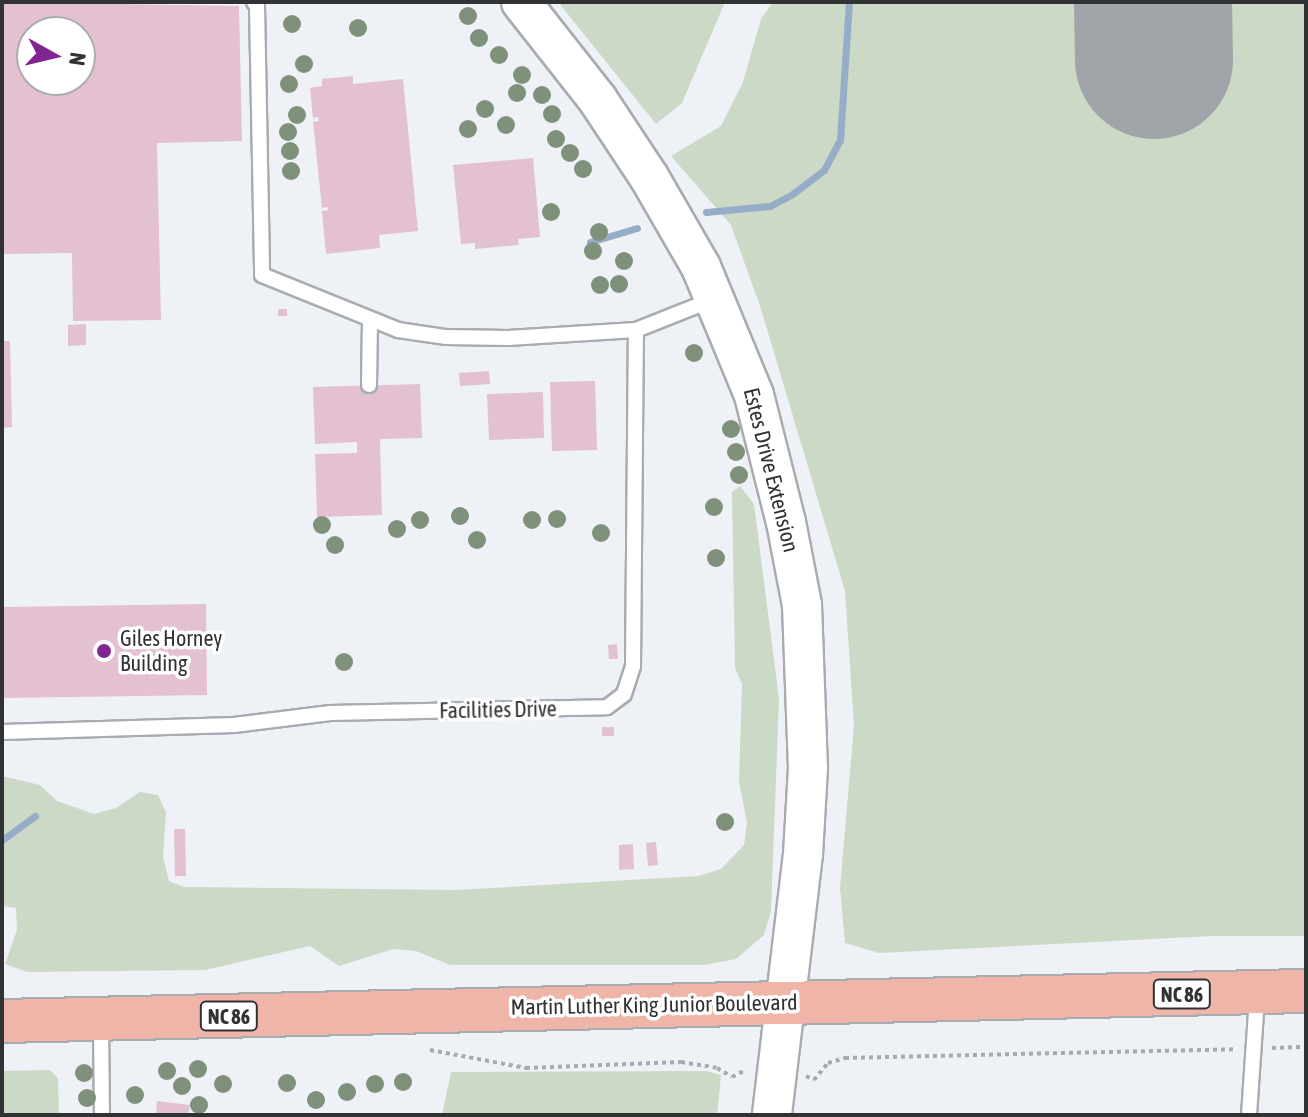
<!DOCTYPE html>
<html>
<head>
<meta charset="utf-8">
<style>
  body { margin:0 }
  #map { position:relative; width:1308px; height:1117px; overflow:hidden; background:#eef2f7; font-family:"Asap Condensed",sans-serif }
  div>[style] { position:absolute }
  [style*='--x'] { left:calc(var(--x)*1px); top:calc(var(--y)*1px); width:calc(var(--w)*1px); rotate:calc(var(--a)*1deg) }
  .green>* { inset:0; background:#ccd9c6 }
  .stream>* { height:7px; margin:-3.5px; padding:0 3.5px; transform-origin:3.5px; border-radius:3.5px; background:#96adc7 }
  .runway>* { height:158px; margin:-79px; padding:0 79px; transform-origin:79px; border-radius:79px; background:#a1a4a8 }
  .building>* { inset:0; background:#e3c0d2 }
  .path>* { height:4px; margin-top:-2px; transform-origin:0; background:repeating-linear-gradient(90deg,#a7aaae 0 4px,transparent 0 8px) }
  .roads { filter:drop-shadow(2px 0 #a8acb0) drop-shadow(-2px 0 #a8acb0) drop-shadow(0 2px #a8acb0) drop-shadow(0 -2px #a8acb0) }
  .service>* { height:14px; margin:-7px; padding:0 7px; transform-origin:7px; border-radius:7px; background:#fff }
  .secondary>* { height:38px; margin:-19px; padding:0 19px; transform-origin:19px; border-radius:19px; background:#fff }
  .primary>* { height:42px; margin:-21px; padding:0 21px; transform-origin:21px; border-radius:21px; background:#efb5a9 }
  .trees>* { width:18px; height:18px; margin:-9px; border-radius:50%; background:#7f907b }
  .dots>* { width:22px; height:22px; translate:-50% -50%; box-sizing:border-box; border:4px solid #fff; border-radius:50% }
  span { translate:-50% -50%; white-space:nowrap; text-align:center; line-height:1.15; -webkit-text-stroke:7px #fff; paint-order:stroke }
  .shield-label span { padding:2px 6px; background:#fff; border:2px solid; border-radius:6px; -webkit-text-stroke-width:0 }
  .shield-label { font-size:20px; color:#313234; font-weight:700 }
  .street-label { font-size:22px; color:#313234 }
  .poi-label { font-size:22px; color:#313234 }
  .left { translate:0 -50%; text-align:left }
  .frame { position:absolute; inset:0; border:4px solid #313234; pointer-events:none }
  .north { position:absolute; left:16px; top:16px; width:80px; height:80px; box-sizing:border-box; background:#fff; border:2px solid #adadae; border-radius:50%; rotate:98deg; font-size:22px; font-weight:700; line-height:32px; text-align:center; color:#313234 }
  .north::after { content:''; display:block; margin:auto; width:28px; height:36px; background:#802592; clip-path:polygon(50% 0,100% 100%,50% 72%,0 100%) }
</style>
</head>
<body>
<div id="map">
  <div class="green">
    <i style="clip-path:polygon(558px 2px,725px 2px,682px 103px,656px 124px)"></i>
    <i style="clip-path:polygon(773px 2px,1306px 2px,1306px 936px,1212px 936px,879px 953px,845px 943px,840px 888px,854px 725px,845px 591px,761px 309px,731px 225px,671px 156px,721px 126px,743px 82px,761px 19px)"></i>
    <i style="clip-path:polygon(740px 486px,754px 504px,779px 699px,771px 911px,764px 935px,736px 959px,704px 965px,450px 965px,416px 951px,393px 949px,339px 966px,310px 946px,205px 970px,27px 972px,5px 964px,17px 930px,16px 908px,2px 906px,2px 776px,40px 785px,57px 801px,94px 814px,116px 808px,140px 792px,158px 795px,166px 812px,163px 857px,169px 881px,184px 887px,456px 890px,698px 876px,721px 869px,744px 845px,747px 823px,739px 782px,742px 684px,735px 668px,732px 492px)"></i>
    <i style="clip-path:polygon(50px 1070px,58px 1078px,59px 1115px,2px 1115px,2px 1071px)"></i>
    <i style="clip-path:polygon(706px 1071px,721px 1075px,717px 1115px,442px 1115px,451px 1072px)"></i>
  </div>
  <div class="stream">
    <i style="--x:706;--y:212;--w:64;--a:-5.4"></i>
    <i style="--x:770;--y:206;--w:24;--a:-28"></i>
    <i style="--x:791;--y:195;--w:41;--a:-37.1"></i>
    <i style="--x:824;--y:170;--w:34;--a:-62"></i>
    <i style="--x:840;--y:140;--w:138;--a:-86.3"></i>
    <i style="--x:590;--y:242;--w:49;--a:-16.6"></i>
    <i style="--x:2;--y:840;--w:41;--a:-36"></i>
  </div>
  <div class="runway">
    <i style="--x:1153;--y:2;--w:58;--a:89"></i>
  </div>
  <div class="building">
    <i style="clip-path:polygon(evenodd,2px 2px,239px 6px,242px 141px,157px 143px,161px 320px,73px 321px,72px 253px,2px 254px,2px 2px,32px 32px,80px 32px,80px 80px,32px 80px,32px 32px)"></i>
    <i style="clip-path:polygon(353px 76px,353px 84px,403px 79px,418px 231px,379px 235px,380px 248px,326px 254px,322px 211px,328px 210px,328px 207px,322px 208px,313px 122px,319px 121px,318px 117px,313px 118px,310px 88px,322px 86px,322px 79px)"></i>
    <i style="clip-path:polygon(533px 158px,540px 237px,518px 239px,519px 245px,475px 249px,475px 243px,461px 244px,453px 165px)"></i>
    <i style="clip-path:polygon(278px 309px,287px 309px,287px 316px,278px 316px)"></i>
    <i style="clip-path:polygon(86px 324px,86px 345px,68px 346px,68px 325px)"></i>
    <i style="clip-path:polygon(2px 341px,10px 341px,12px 427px,2px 428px)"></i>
    <i style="clip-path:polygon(489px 371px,490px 384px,460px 386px,459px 373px)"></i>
    <i style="clip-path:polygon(595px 381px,597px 450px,552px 451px,550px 382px)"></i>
    <i style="clip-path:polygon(420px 384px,422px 438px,380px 439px,382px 515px,317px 517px,315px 454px,357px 453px,357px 442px,315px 444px,313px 387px)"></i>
    <i style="clip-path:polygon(543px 392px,544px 438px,489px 440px,487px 394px)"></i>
    <i style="clip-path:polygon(206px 604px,207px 695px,2px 698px,2px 607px)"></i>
    <i style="clip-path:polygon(617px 644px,618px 659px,609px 659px,608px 645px)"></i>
    <i style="clip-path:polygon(602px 727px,614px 727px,614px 736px,602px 736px)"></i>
    <i style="clip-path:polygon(174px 829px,185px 829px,186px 876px,175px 876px)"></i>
    <i style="clip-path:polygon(656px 842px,658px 865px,648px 866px,646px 843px)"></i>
    <i style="clip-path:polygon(633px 844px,634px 869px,619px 870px,619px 845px)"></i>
    <i style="clip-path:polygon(157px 1101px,190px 1105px,188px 1115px,156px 1115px)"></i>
  </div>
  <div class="path">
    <i style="--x:1272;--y:1048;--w:34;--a:-2"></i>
    <i style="--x:430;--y:1050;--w:98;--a:10.6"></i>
    <i style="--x:526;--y:1068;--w:155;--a:-2.2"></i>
    <i style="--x:681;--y:1062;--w:36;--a:9"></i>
    <i style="--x:717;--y:1068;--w:17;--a:31"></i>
    <i style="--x:732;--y:1077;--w:16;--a:-27"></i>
    <i style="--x:806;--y:1076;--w:9;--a:27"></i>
    <i style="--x:814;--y:1080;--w:22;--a:-51"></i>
    <i style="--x:828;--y:1063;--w:18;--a:-16"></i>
    <i style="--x:845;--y:1058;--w:391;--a:-1.3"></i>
  </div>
  <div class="roads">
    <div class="service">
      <i style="--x:254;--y:2;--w:5;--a:53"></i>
      <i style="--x:257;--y:6;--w:269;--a:88.9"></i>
      <i style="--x:262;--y:275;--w:147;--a:22"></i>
      <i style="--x:398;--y:330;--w:49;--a:8.3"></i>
      <i style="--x:446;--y:337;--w:62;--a:0.9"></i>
      <i style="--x:508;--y:338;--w:128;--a:-3.6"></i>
      <i style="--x:636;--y:330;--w:84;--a:-21.7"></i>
      <i style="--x:369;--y:385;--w:66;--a:-89.1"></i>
      <i style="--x:2;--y:732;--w:232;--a:-1.7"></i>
      <i style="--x:234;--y:725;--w:97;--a:-7.1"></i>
      <i style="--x:330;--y:713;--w:277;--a:-1.2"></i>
      <i style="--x:607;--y:707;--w:21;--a:-37"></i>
      <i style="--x:624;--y:694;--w:29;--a:-72"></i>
      <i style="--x:633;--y:666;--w:336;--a:-89.5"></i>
      <i style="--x:101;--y:1023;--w:92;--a:89.4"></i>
      <i style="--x:1249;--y:1115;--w:118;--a:-86.1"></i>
    </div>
    <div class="secondary">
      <i style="--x:521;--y:2;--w:125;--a:51.8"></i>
      <i style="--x:598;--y:100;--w:92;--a:56.5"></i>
      <i style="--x:649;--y:177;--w:104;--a:60"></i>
      <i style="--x:701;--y:267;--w:139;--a:67.5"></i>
      <i style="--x:754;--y:395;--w:131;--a:75.9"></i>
      <i style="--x:786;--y:522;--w:85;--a:79.1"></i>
      <i style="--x:802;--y:605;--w:163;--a:87.9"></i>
      <i style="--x:808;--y:768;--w:86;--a:93.3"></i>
      <i style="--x:803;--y:854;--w:263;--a:96.8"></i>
    </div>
    <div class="primary">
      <i style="--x:2;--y:1021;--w:1304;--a:-1.32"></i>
    </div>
  </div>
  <div class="trees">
    <i style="left:468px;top:16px"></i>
    <i style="left:292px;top:24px"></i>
    <i style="left:358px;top:28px"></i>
    <i style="left:479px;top:38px"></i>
    <i style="left:499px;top:55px"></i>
    <i style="left:304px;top:64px"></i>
    <i style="left:522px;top:75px"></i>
    <i style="left:289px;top:84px"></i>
    <i style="left:517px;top:93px"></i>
    <i style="left:542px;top:95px"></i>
    <i style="left:485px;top:109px"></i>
    <i style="left:552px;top:114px"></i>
    <i style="left:297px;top:115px"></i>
    <i style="left:506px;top:125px"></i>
    <i style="left:468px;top:129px"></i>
    <i style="left:288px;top:132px"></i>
    <i style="left:556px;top:139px"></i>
    <i style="left:290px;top:151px"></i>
    <i style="left:570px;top:153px"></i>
    <i style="left:583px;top:169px"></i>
    <i style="left:291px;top:171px"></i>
    <i style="left:551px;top:212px"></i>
    <i style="left:599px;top:232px"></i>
    <i style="left:593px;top:251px"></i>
    <i style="left:624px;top:261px"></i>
    <i style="left:619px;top:284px"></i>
    <i style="left:600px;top:285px"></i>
    <i style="left:694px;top:353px"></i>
    <i style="left:731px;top:429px"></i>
    <i style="left:736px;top:452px"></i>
    <i style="left:739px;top:475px"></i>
    <i style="left:714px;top:507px"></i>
    <i style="left:460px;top:516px"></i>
    <i style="left:557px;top:519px"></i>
    <i style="left:420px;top:520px"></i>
    <i style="left:532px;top:520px"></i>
    <i style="left:322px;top:525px"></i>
    <i style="left:397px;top:529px"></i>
    <i style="left:601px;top:533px"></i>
    <i style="left:477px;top:540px"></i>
    <i style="left:335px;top:545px"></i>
    <i style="left:716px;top:558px"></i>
    <i style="left:344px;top:662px"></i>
    <i style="left:725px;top:822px"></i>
    <i style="left:198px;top:1069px"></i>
    <i style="left:167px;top:1071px"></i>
    <i style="left:84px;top:1073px"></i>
    <i style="left:403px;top:1082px"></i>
    <i style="left:287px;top:1083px"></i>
    <i style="left:223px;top:1084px"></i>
    <i style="left:375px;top:1084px"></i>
    <i style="left:182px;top:1086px"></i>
    <i style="left:347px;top:1092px"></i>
    <i style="left:135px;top:1095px"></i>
    <i style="left:87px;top:1098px"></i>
    <i style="left:316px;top:1100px"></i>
    <i style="left:199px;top:1105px"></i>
  </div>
  <div class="dots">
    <i style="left:104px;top:651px;background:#802592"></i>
  </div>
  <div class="shield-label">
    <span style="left:1182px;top:994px">NC 86</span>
    <span style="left:229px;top:1016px">NC 86</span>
  </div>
  <div class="street-label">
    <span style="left:771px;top:470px;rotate:76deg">Estes Drive Extension</span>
    <span style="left:498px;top:710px;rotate:-1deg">Facilities Drive</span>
    <span style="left:654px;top:1005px;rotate:-1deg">Martin Luther King Junior Boulevard</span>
  </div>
  <div class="poi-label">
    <span class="left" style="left:120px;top:651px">Giles Horney<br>Building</span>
  </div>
  <div class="frame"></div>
  <div class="north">N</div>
</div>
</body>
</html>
